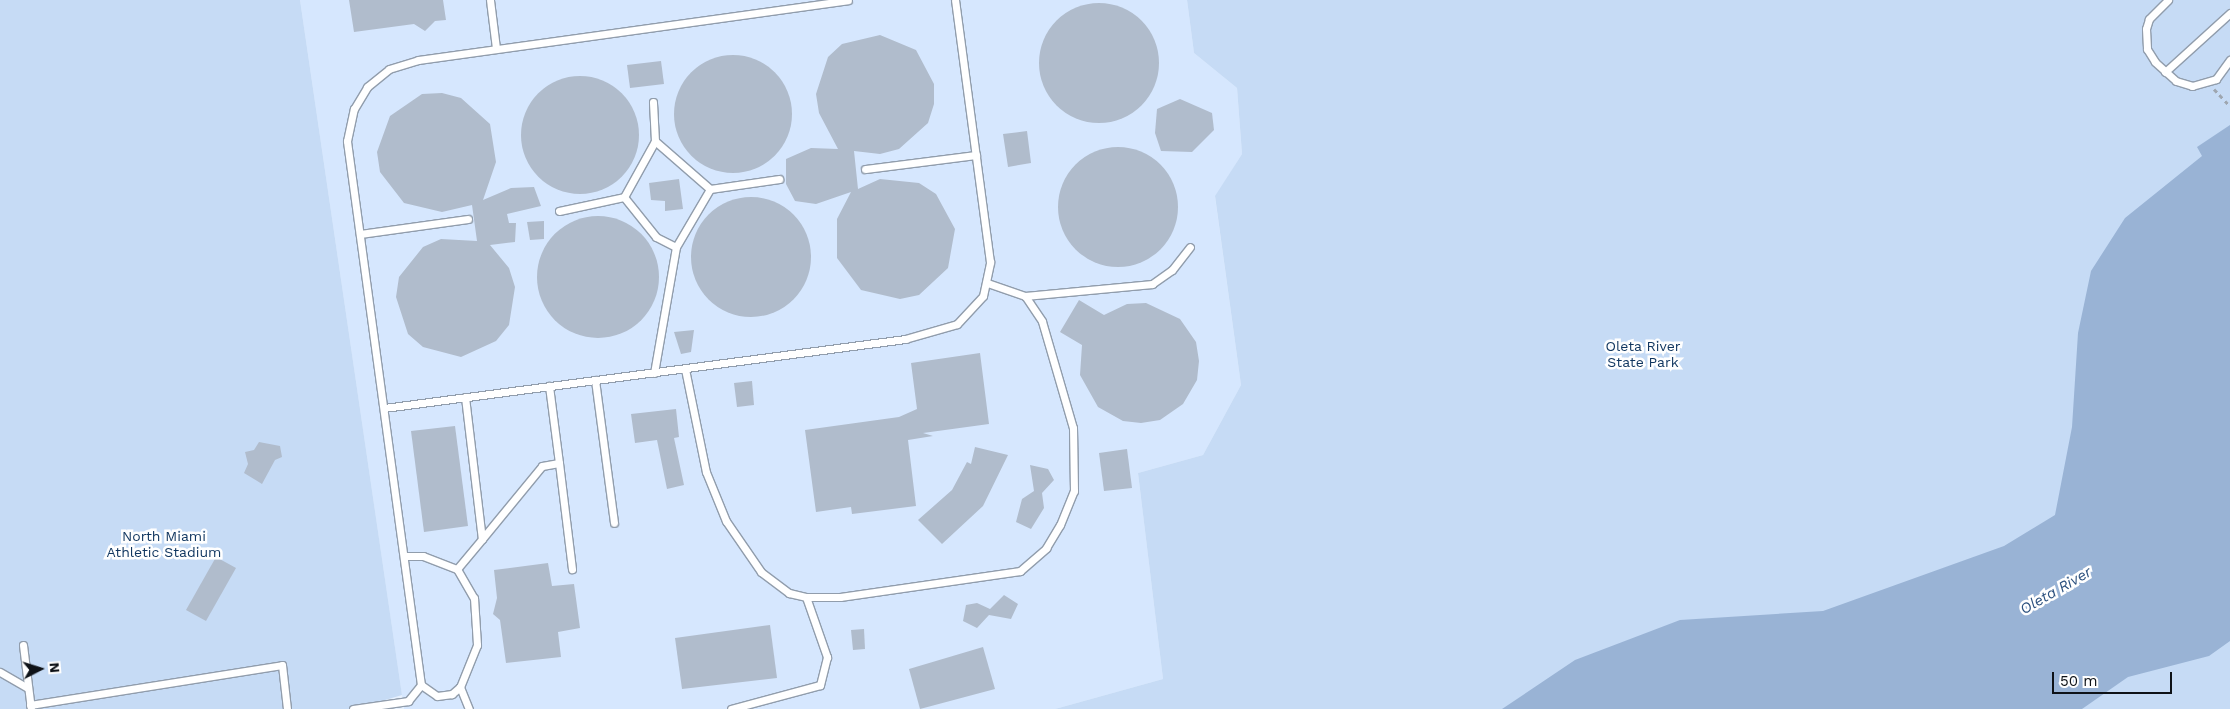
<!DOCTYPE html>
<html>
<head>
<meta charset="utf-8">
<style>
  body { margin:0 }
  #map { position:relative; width:2230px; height:709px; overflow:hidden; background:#e7f1fe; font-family:"Work Sans",sans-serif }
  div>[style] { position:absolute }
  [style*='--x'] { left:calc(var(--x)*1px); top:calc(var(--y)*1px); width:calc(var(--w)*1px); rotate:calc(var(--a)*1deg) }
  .built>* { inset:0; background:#d6e7fe }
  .green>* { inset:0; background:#c6dbf5 }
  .water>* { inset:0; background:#99b3d5 }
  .building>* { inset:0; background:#b0bccc }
  .round { border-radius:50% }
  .path>* { height:3px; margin-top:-1.5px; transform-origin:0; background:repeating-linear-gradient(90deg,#9ea6b0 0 4px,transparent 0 8px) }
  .roads { filter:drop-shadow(1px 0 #919dac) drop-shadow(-1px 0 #919dac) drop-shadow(0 1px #919dac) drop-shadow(0 -1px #919dac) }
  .service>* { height:7px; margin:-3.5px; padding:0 3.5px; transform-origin:3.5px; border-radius:3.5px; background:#fff }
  span { translate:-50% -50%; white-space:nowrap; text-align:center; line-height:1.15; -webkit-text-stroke:5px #fff; paint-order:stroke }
  .park-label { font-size:14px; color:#0f355f }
  .water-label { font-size:15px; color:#2b507e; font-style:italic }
  .north { position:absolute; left:15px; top:644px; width:50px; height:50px; -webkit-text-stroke:4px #fff; paint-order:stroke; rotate:85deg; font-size:14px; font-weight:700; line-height:20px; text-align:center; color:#0e1217 }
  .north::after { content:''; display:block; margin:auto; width:18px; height:22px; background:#0e1217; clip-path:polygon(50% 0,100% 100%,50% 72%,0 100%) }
  .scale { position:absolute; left:2052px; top:672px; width:120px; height:22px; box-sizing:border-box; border:2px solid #0e1217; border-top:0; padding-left:6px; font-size:15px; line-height:18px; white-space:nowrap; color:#0e1217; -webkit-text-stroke:4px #fff; paint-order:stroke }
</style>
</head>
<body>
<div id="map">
  <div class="built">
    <i style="clip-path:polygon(300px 0,1187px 0,1194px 53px,1237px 88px,1242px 154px,1215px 197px,1241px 385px,1203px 455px,1138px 473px,1163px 679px,1055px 709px,404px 709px)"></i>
  </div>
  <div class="green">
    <i style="clip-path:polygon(0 0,300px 0,402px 695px,355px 709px,0 709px)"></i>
    <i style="clip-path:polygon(1187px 0,2230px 0,2230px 709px,1055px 709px,1163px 679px,1138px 473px,1203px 455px,1241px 385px,1215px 196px,1242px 154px,1237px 88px,1194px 53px)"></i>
  </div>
  <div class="water">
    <i style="clip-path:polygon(2230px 125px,2230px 641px,2209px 656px,2128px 677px,2082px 709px,1502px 709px,1575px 660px,1680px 620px,1823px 611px,2004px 546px,2055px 515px,2072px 427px,2078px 333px,2091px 271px,2125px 218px,2202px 156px,2197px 147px)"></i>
  </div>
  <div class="building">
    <i style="clip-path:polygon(349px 0,443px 0,446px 20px,435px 21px,425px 31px,414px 24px,354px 32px)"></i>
    <i class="round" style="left:1039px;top:3px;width:120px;height:120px"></i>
    <i style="clip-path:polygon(880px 35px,916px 50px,934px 84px,934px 104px,928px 123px,899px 149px,880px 154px,854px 151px,858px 189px,880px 179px,919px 183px,936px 194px,955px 229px,948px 268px,919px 295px,900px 299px,861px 290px,837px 258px,837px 219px,851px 192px,816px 204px,795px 201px,786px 184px,786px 159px,811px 148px,838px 149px,819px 113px,816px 94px,828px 57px,842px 44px)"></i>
    <i class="round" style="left:674px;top:55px;width:118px;height:118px"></i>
    <i style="clip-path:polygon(661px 61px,664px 84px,630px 88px,627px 65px)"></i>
    <i class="round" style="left:521px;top:76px;width:118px;height:118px"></i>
    <i style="clip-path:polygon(442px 93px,461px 98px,490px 124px,496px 162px,483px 200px,511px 188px,534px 187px,541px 206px,507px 214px,509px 223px,516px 223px,515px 242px,490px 245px,509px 268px,515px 287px,509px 325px,496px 341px,461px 357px,423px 347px,408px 334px,396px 297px,399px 277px,423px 247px,441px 239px,477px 241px,472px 205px,442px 212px,404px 203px,380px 172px,377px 152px,390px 116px,422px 94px)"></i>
    <i style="clip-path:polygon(1180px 99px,1212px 113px,1214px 130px,1192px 152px,1161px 151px,1155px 133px,1157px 109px)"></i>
    <i style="clip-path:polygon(1027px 131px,1031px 163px,1008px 167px,1003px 134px)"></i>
    <i class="round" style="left:1058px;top:147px;width:120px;height:120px"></i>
    <i style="clip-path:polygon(679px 179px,683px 209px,665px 211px,665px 201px,651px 200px,649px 183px)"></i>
    <i class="round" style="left:691px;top:197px;width:120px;height:120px"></i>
    <i class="round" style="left:537px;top:216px;width:122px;height:122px"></i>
    <i style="clip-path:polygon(544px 221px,544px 239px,530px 240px,527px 222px)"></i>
    <i style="clip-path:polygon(1079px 300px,1104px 315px,1127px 304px,1146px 303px,1180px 319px,1196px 342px,1199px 361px,1197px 380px,1183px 404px,1160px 420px,1141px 423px,1123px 421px,1098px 407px,1080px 375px,1082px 345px,1060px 332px)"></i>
    <i style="clip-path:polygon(694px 330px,691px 352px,681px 354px,674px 332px)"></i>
    <i style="clip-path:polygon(980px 353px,989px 424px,923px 433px,933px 436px,908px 440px,916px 506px,852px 514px,851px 507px,816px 512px,805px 430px,899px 417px,917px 409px,911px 363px)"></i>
    <i style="clip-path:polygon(752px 381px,754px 405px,737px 407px,734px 383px)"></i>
    <i style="clip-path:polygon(676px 409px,679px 437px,674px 438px,684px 485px,667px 489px,657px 440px,635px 443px,631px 414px)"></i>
    <i style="clip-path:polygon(455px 426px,468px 526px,424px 532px,411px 431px)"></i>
    <i style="clip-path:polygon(259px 442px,280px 446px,282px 457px,275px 460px,262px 484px,244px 473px,248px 464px,245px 452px,254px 450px)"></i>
    <i style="clip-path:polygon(975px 447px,1008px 455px,983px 506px,942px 544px,918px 520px,952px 490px,967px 462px,971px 464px)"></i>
    <i style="clip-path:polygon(1127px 449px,1132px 488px,1104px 491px,1099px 453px)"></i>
    <i style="clip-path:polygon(1030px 465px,1048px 469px,1054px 480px,1042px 493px,1044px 508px,1031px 529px,1016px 522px,1022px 499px,1034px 491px)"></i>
    <i style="clip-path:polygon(216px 557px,236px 568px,206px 621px,186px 610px)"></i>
    <i style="clip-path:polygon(548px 563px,552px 586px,574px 584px,580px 628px,558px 632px,561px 657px,506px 663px,500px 620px,493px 614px,497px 598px,494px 570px)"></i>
    <i style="clip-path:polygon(1004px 595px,1018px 604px,1011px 619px,989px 615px,977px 628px,963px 621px,966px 605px,977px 603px,990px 609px)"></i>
    <i style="clip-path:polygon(770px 625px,777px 678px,682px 689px,675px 638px)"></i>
    <i style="clip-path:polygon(864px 629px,865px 649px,853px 650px,851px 630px)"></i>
    <i style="clip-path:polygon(983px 647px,995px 689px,920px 709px,909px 669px)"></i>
  </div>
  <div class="path">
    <i style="--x:2214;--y:89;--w:23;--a:47"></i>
  </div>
  <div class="roads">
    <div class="service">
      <i style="--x:490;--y:0;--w:48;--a:82.9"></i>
      <i style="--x:2168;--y:0;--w:27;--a:135"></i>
      <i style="--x:2149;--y:19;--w:10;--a:107"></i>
      <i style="--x:2146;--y:29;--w:20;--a:87"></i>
      <i style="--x:2147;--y:49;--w:15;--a:58"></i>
      <i style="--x:2155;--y:62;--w:28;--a:42"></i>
      <i style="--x:2176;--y:81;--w:17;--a:17"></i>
      <i style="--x:2192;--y:86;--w:25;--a:-16"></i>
      <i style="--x:2216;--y:79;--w:24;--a:-54"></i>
      <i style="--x:2165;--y:72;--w:88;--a:-42.2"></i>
      <i style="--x:655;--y:141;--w:73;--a:41.1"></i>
      <i style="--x:865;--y:169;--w:112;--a:-7.2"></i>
      <i style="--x:624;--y:197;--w:51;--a:51.3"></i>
      <i style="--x:656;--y:237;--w:22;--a:27"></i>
      <i style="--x:559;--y:211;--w:66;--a:-12.2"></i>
      <i style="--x:624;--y:197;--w:64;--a:-61"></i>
      <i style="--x:655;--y:141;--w:39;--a:-93"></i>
      <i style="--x:360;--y:234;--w:109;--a:-7.9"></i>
      <i style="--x:1025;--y:296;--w:128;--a:-5.4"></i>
      <i style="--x:1152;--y:284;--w:24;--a:-35"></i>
      <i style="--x:1172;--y:270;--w:29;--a:-52"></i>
      <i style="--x:685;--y:369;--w:105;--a:78.5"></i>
      <i style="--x:706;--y:472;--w:53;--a:67.8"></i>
      <i style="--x:726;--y:521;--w:62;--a:55.5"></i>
      <i style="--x:761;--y:572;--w:35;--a:37"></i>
      <i style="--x:789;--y:593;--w:17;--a:13"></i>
      <i style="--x:806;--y:597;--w:64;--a:70.7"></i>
      <i style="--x:827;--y:657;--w:29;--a:104"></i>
      <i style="--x:820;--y:685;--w:92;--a:164.9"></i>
      <i style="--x:654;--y:373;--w:128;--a:-80.1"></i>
      <i style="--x:676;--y:247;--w:67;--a:-59.6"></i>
      <i style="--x:710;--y:189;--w:70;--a:-8.2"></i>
      <i style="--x:595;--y:380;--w:144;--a:82.4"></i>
      <i style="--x:465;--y:397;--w:143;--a:83.2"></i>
      <i style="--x:482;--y:539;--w:94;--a:-50.6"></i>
      <i style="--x:542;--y:466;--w:17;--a:-10"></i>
      <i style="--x:559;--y:463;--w:78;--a:-97.4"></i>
      <i style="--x:384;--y:408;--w:526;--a:-7.54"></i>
      <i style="--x:905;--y:339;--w:54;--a:-16.1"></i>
      <i style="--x:957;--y:324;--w:38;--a:-47"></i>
      <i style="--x:983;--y:296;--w:35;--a:-78"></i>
      <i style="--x:990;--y:262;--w:264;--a:-97.6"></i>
      <i style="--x:559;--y:463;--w:107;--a:83"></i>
      <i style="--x:404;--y:556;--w:19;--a:0"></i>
      <i style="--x:423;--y:556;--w:36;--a:21"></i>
      <i style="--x:457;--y:569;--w:39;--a:-50"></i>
      <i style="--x:457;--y:569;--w:34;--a:60"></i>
      <i style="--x:474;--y:598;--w:47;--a:86.3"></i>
      <i style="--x:477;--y:645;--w:45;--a:112"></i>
      <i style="--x:460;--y:687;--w:11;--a:139"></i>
      <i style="--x:452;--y:694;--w:15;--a:172"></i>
      <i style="--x:437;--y:696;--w:19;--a:-145"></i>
      <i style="--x:421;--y:685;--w:549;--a:-97.75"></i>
      <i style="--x:347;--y:141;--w:33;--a:-78"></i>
      <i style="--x:354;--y:109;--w:26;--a:-59"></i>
      <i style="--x:367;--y:87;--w:28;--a:-39"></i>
      <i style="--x:389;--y:69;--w:30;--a:-17"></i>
      <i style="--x:418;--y:60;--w:434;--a:-7.9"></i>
      <i style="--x:806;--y:597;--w:34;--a:0"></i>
      <i style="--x:840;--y:597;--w:182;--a:-8.2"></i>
      <i style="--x:1020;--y:571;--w:35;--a:-41"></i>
      <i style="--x:1046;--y:548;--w:27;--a:-59"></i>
      <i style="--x:1060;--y:525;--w:37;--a:-68"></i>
      <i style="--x:1074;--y:491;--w:63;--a:-90.9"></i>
      <i style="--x:1073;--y:428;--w:111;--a:-106.2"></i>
      <i style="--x:1042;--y:321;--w:30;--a:-124"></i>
      <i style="--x:1025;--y:296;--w:39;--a:-161"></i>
      <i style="--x:23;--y:645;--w:64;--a:82.9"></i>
      <i style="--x:0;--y:672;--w:32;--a:30"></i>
      <i style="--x:460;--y:687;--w:24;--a:68"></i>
      <i style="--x:30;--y:705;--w:255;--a:-9"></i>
      <i style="--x:282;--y:665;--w:44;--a:83.5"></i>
      <i style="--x:353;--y:709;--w:56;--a:-8.3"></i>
      <i style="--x:408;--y:701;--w:21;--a:-51"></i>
    </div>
  </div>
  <div class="park-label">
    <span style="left:1643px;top:354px">Oleta River<br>State Park</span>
    <span style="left:164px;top:544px">North Miami<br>Athletic Stadium</span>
  </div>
  <div class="water-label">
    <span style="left:2056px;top:591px;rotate:-30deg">Oleta River</span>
  </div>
  <div class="north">N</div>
  <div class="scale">50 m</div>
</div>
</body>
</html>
